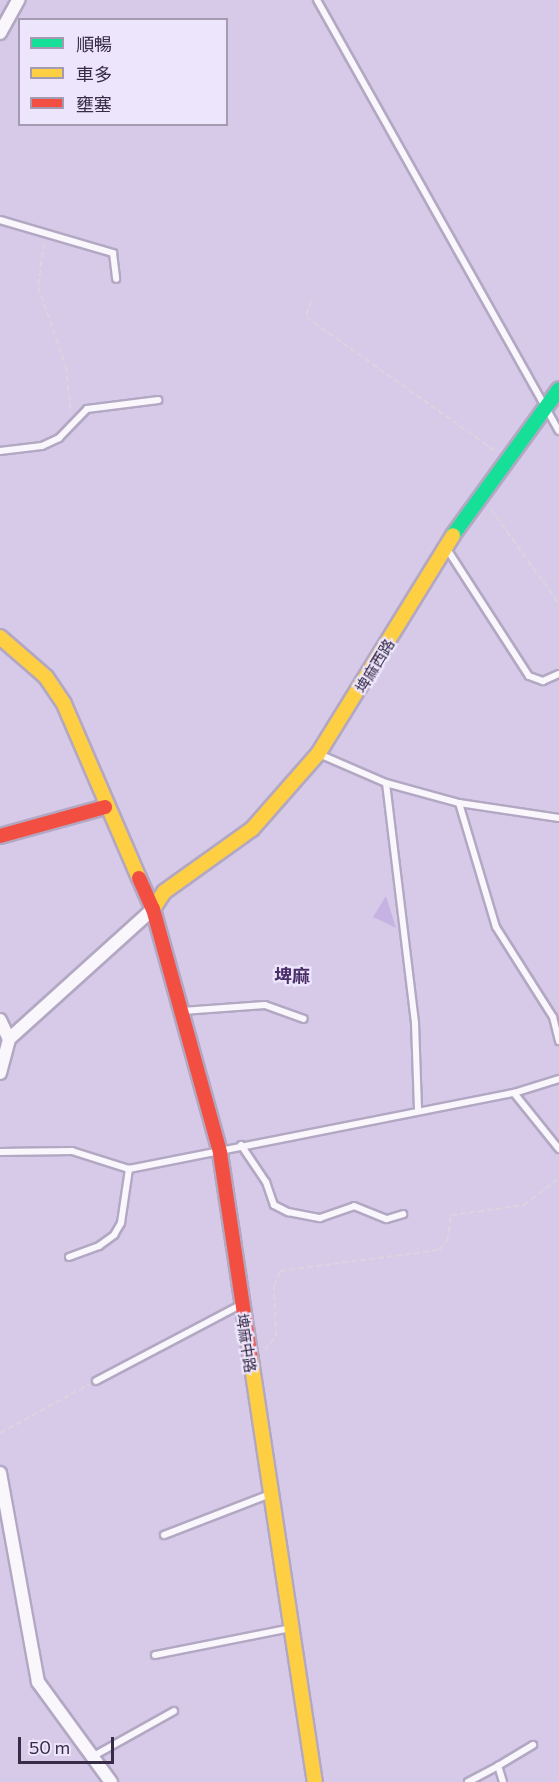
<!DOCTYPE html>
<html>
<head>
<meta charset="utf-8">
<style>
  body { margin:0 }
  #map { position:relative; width:559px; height:1782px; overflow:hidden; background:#d6cae8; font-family:Commissioner,"Noto Sans TC",sans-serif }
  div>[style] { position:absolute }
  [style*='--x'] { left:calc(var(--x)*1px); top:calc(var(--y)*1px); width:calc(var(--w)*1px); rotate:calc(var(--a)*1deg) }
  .green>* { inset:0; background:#c7b3e3 }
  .path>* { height:2px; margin-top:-1px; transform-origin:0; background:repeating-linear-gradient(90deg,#d9d4df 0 6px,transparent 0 9px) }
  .roads { filter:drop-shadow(2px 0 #b3a8c3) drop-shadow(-2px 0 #b3a8c3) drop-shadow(0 2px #b3a8c3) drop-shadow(0 -2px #b3a8c3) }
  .lane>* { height:6px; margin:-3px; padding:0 3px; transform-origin:3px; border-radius:3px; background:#f9f7fc }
  .street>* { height:12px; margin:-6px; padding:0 6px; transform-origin:6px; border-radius:6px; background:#f9f7fc }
  .fast>* { height:14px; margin:-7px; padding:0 7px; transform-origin:7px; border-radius:7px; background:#16e098 }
  .slow>* { height:14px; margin:-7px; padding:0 7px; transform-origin:7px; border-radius:7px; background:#ffcf43 }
  .jam>* { height:14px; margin:-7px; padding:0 7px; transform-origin:7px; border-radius:7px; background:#f24e42 }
  span { translate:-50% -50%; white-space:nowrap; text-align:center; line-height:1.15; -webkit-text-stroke:4.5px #ede5fb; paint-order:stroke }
  .street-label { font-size:15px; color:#372c47 }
  .quarter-label { font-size:18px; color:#492e69; font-weight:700 }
  .legend { position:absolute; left:18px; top:18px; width:210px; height:108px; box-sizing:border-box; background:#ede5fb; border:2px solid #a49bb3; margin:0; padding:8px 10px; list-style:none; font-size:18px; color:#372c47 }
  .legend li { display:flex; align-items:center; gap:12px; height:30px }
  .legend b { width:30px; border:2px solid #a49bb3 }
  .scale { position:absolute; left:18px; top:1737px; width:96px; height:27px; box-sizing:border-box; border:3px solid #372c47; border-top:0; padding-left:8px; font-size:18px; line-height:21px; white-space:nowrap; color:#372c47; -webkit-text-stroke:4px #ede5fb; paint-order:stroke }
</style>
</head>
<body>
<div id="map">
  <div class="green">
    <i style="clip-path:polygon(386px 896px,396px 928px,373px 917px)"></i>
  </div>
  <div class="path">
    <i style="--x:44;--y:243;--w:44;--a:97.8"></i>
    <i style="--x:38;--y:287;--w:85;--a:70.7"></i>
    <i style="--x:66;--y:367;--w:46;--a:83.8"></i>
    <i style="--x:311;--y:301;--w:17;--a:107"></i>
    <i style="--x:306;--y:317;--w:232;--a:35.3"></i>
    <i style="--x:491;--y:509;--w:117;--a:54.4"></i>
    <i style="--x:265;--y:1350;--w:18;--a:-52"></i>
    <i style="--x:276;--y:1336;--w:50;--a:-92.3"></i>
    <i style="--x:274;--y:1286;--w:16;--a:-68"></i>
    <i style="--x:280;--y:1271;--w:160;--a:-7.5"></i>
    <i style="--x:439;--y:1250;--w:12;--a:-48"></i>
    <i style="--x:447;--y:1241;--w:26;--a:-81"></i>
    <i style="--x:451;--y:1215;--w:74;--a:-7.8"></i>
    <i style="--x:524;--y:1205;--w:44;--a:-37.6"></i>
    <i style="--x:0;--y:1433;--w:102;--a:-28.6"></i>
  </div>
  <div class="roads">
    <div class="lane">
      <i style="--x:317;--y:0;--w:494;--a:60.7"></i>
      <i style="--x:0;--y:220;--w:118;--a:16.3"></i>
      <i style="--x:113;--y:253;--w:26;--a:83"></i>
      <i style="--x:0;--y:451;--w:42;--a:-6.8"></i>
      <i style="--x:42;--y:446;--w:19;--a:-25"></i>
      <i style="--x:59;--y:438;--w:40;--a:-46"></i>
      <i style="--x:87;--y:409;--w:72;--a:-7.2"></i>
      <i style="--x:447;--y:549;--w:151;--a:57.2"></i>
      <i style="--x:529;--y:676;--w:15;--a:20"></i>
      <i style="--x:543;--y:681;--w:17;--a:-24"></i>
      <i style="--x:319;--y:754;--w:73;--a:23.4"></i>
      <i style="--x:386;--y:783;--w:76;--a:15.3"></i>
      <i style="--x:459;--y:803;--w:129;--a:73.4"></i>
      <i style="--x:496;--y:927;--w:107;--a:57.7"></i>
      <i style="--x:553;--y:1017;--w:25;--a:76"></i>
      <i style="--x:386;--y:783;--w:242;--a:83.1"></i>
      <i style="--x:415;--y:1023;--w:86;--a:88"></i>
      <i style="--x:459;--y:803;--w:101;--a:8.5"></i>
      <i style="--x:182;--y:1011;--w:83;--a:-4.1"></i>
      <i style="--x:265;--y:1005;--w:41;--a:19.7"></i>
      <i style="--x:514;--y:1093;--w:72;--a:51.2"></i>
      <i style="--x:241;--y:1145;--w:45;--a:56"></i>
      <i style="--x:266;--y:1182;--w:24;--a:71"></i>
      <i style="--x:274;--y:1205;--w:16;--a:27"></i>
      <i style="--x:288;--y:1212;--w:33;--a:11"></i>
      <i style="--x:320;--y:1218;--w:36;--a:-19"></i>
      <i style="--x:354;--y:1206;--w:35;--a:22"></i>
      <i style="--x:387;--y:1219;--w:17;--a:-17"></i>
      <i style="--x:0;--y:1152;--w:72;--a:-0.8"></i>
      <i style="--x:72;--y:1151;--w:60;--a:17.5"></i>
      <i style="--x:129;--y:1169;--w:392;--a:-11.2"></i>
      <i style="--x:514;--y:1093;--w:47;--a:-17.3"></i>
      <i style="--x:69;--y:1257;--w:32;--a:-20"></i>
      <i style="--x:99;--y:1246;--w:19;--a:-36"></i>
      <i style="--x:114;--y:1235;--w:14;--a:-60"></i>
      <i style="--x:121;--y:1223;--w:55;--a:-81.6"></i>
      <i style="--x:96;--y:1381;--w:163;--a:-27.8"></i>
      <i style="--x:164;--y:1535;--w:114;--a:-21.1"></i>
      <i style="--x:155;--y:1655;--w:139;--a:-11.2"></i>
      <i style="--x:92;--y:1757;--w:94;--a:-29.3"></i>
      <i style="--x:468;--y:1782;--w:34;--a:-28"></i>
      <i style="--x:503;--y:1782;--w:17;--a:-107"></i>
      <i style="--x:498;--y:1766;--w:41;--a:-31"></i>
    </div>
    <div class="street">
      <i style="--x:0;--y:33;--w:38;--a:-61"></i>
      <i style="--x:0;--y:1020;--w:21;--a:65"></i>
      <i style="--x:0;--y:1073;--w:35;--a:-75"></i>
      <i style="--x:9;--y:1039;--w:194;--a:-42.1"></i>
      <i style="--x:0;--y:1473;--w:212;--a:79.7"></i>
      <i style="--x:38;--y:1682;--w:124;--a:53.9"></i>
    </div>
    <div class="fast">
      <i style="--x:453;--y:535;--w:180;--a:-54"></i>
    </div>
    <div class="slow">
      <i style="--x:0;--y:637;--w:61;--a:41"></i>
      <i style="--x:46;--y:677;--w:32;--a:56"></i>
      <i style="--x:64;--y:704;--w:189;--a:66.7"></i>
      <i style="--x:153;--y:909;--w:20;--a:-57"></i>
      <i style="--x:164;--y:892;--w:108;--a:-35.6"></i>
      <i style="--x:252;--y:829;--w:100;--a:-48.7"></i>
      <i style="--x:318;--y:754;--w:257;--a:-58.3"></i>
      <i style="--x:251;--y:1360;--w:427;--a:81.4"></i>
    </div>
    <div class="jam">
      <i style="--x:0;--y:836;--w:109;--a:-15.4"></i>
      <i style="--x:139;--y:878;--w:34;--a:66"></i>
      <i style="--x:153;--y:909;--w:253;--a:74.6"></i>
      <i style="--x:220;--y:1153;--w:209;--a:81.5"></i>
    </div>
  </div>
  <div class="street-label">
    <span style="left:375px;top:666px;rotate:-59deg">埤麻西路</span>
    <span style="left:246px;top:1343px;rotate:81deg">埤麻中路</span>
  </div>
  <div class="quarter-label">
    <span style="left:292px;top:975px">埤麻</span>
  </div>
  <ul class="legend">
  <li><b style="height:8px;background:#16e098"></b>順暢</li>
  <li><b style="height:8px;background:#ffcf43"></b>車多</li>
  <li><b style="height:8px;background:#f24e42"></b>壅塞</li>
  </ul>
  <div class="scale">50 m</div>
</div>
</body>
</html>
